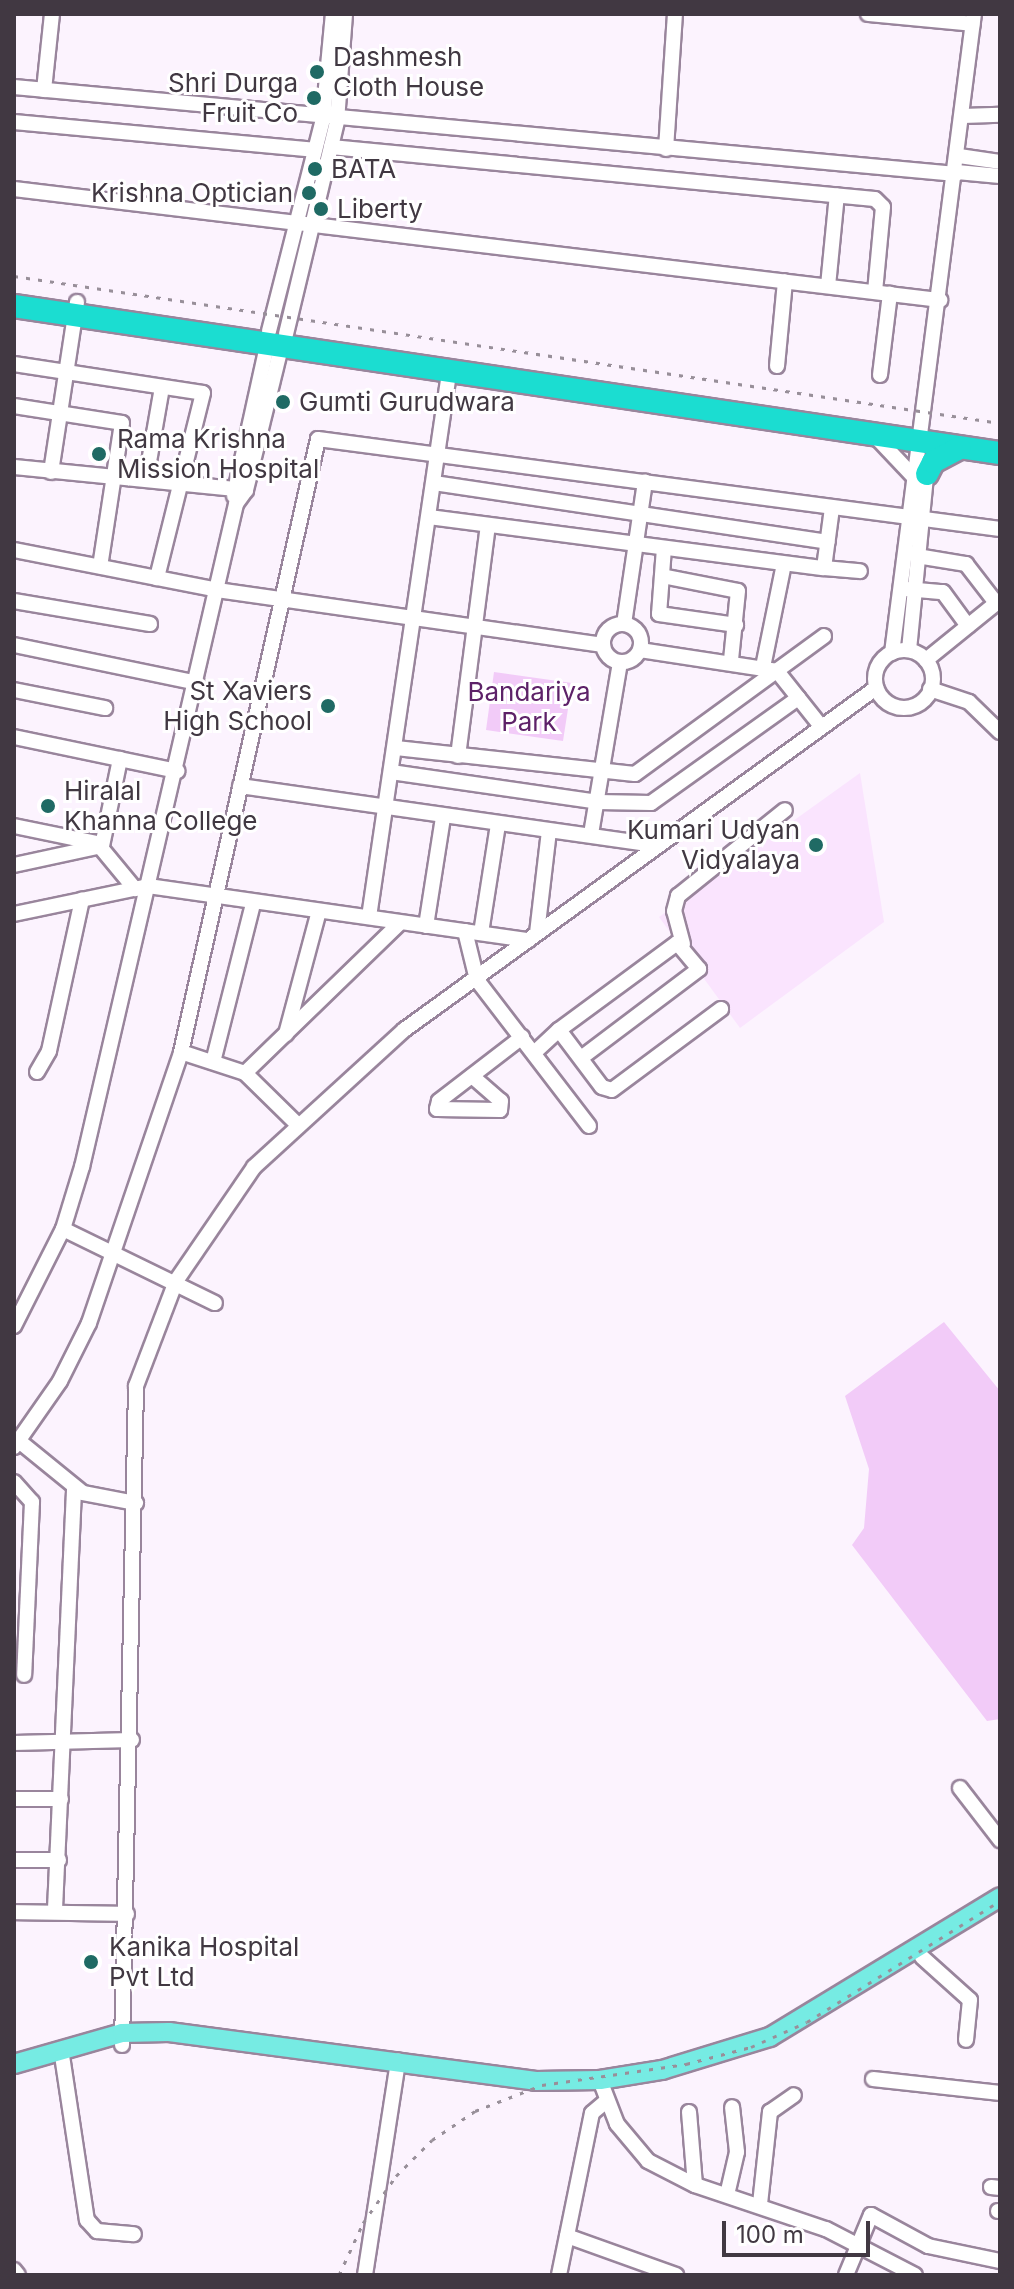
<!DOCTYPE html>
<html>
<head>
<meta charset="utf-8">
<style>
  body { margin:0 }
  #map { position:relative; width:1014px; height:2289px; overflow:hidden; background:#fcf3fe; font-family:Inter,sans-serif }
  div>[style] { position:absolute }
  [style*='--x'] { left:calc(var(--x)*1px); top:calc(var(--y)*1px); width:calc(var(--w)*1px); rotate:calc(var(--a)*1deg) }
  .built>* { inset:0; background:#fae4fe }
  .green>* { inset:0; background:#f2cbf8 }
  .roads { filter:drop-shadow(2px 0 #99859c) drop-shadow(-2px 0 #99859c) drop-shadow(0 2px #99859c) drop-shadow(0 -2px #99859c) }
  .minor>* { height:14px; margin:-7px; padding:0 7px; transform-origin:7px; border-radius:7px; background:#fff }
  .minor>.ring { margin:-7px; padding:0; box-sizing:content-box; background:none; border:14px solid #fff; border-radius:50% }
  .major>* { height:18px; margin:-9px; padding:0 9px; transform-origin:9px; border-radius:9px; background:#76ebe3 }
  .highway>* { height:22px; margin:-11px; padding:0 11px; transform-origin:11px; border-radius:11px; background:#1bddd1 }
  .rail>* { height:3px; margin-top:-1.5px; transform-origin:0; background:repeating-linear-gradient(90deg,#988f99 0 4px,transparent 0 12px) }
  .dots>* { width:22px; height:22px; translate:-50% -50%; box-sizing:border-box; border:4px solid #fff; border-radius:50% }
  span { translate:-50% -50%; white-space:nowrap; text-align:center; line-height:1.15; -webkit-text-stroke:6px #fff; paint-order:stroke }
  .poi-label { font-size:26px; color:#413842 }
  .left { translate:0 -50%; text-align:left }
  .right { translate:-100% -50%; text-align:right }
  .park-label { font-size:26px; color:#5d2168 }
  .frame { position:absolute; inset:0; border:16px solid #413842; pointer-events:none }
  .scale { position:absolute; left:722px; top:2221px; width:148px; height:36px; box-sizing:border-box; border:4px solid #413842; border-top:0; padding-left:10px; font-size:24px; line-height:28px; white-space:nowrap; color:#413842; -webkit-text-stroke:6px #fff; paint-order:stroke }
</style>
</head>
<body>
<div id="map">
  <div class="built">
    <i style="clip-path:polygon(860px 773px,884px 922px,740px 1028px,659px 917px)"></i>
  </div>
  <div class="green">
    <i style="clip-path:polygon(494px 672px,572px 683px,563px 741px,486px 730px)"></i>
    <i style="clip-path:polygon(944px 1322px,1000px 1391px,1000px 1719px,987px 1721px,852px 1545px,864px 1528px,869px 1469px,845px 1396px)"></i>
  </div>
  <div class="roads">
    <div class="minor">
      <i style="--x:868;--y:14;--w:105;--a:5.4"></i>
      <i style="--x:14;--y:87;--w:946;--a:5.28"></i>
      <i style="--x:44;--y:90;--w:76;--a:-84"></i>
      <i style="--x:963;--y:116;--w:37;--a:-2"></i>
      <i style="--x:14;--y:122;--w:301;--a:5.3"></i>
      <i style="--x:331;--y:147;--w:546;--a:5.46"></i>
      <i style="--x:875;--y:199;--w:11;--a:45"></i>
      <i style="--x:883;--y:207;--w:85;--a:95.4"></i>
      <i style="--x:666;--y:149;--w:135;--a:-86.2"></i>
      <i style="--x:959;--y:156;--w:41;--a:8.3"></i>
      <i style="--x:957;--y:172;--w:43;--a:5.3"></i>
      <i style="--x:14;--y:189;--w:933;--a:6.84"></i>
      <i style="--x:828;--y:286;--w:91;--a:-84.4"></i>
      <i style="--x:269;--y:331;--w:219;--a:-75.7"></i>
      <i style="--x:323;--y:119;--w:105;--a:-84.6"></i>
      <i style="--x:286;--y:334;--w:219;--a:-76.5"></i>
      <i style="--x:337;--y:121;--w:107;--a:-85.7"></i>
      <i style="--x:14;--y:364;--w:191;--a:8.7"></i>
      <i style="--x:203;--y:393;--w:191;--a:104"></i>
      <i style="--x:777;--y:366;--w:85;--a:-84.6"></i>
      <i style="--x:880;--y:375;--w:82;--a:-83"></i>
      <i style="--x:14;--y:406;--w:109;--a:8.9"></i>
      <i style="--x:122;--y:423;--w:145;--a:98.7"></i>
      <i style="--x:877;--y:438;--w:51;--a:46.6"></i>
      <i style="--x:14;--y:467;--w:233;--a:5.7"></i>
      <i style="--x:51;--y:472;--w:172;--a:-81.3"></i>
      <i style="--x:146;--y:479;--w:93;--a:-80.1"></i>
      <i style="--x:434;--y:483;--w:398;--a:8.5"></i>
      <i style="--x:234;--y:496;--w:154;--a:-77.6"></i>
      <i style="--x:429;--y:517;--w:398;--a:7.4"></i>
      <i style="--x:824;--y:568;--w:61;--a:-82.4"></i>
      <i style="--x:664;--y:548;--w:66;--a:94.3"></i>
      <i style="--x:659;--y:614;--w:78;--a:8.1"></i>
      <i style="--x:14;--y:550;--w:207;--a:11.1"></i>
      <i style="--x:217;--y:590;--w:390;--a:8.1"></i>
      <i style="--x:917;--y:556;--w:50;--a:9.3"></i>
      <i style="--x:966;--y:564;--w:49;--a:52.4"></i>
      <i style="--x:824;--y:568;--w:36;--a:5"></i>
      <i style="--x:662;--y:576;--w:77;--a:11.2"></i>
      <i style="--x:738;--y:591;--w:69;--a:95.8"></i>
      <i style="--x:906;--y:589;--w:37;--a:5"></i>
      <i style="--x:943;--y:592;--w:42;--a:53.7"></i>
      <i style="--x:14;--y:601;--w:138;--a:9.6"></i>
      <i style="--x:624;--y:624;--w:144;--a:-81.6"></i>
      <i class="ring" style="left:603px;top:624px;width:24px;height:24px"></i>
      <i style="--x:14;--y:645;--w:187;--a:11.7"></i>
      <i style="--x:640;--y:650;--w:139;--a:8.7"></i>
      <i style="--x:777;--y:671;--w:69;--a:51.5"></i>
      <i style="--x:909;--y:650;--w:183;--a:-84.4"></i>
      <i class="ring" style="left:875px;top:650px;width:44px;height:44px"></i>
      <i style="--x:892;--y:653;--w:644;--a:-82.69"></i>
      <i style="--x:926;--y:660;--w:95;--a:-39"></i>
      <i style="--x:763;--y:667;--w:105;--a:-78.5"></i>
      <i style="--x:930;--y:689;--w:41;--a:18.4"></i>
      <i style="--x:969;--y:702;--w:43;--a:44.1"></i>
      <i style="--x:14;--y:690;--w:93;--a:11.2"></i>
      <i style="--x:14;--y:737;--w:167;--a:11.8"></i>
      <i style="--x:396;--y:748;--w:240;--a:6.2"></i>
      <i style="--x:635;--y:774;--w:234;--a:-36.1"></i>
      <i style="--x:458;--y:756;--w:232;--a:-82.6"></i>
      <i style="--x:391;--y:772;--w:209;--a:8.2"></i>
      <i style="--x:598;--y:802;--w:53;--a:1.1"></i>
      <i style="--x:651;--y:803;--w:181;--a:-35.5"></i>
      <i style="--x:240;--y:786;--w:419;--a:8.1"></i>
      <i style="--x:14;--y:826;--w:85;--a:11.6"></i>
      <i style="--x:97;--y:843;--w:60;--a:50.4"></i>
      <i style="--x:591;--y:834;--w:174;--a:-80.4"></i>
      <i style="--x:14;--y:865;--w:90;--a:-12.2"></i>
      <i style="--x:102;--y:846;--w:89;--a:-78.3"></i>
      <i style="--x:14;--y:914;--w:137;--a:-11.8"></i>
      <i style="--x:148;--y:886;--w:384;--a:8.1"></i>
      <i style="--x:369;--y:917;--w:550;--a:-81.63"></i>
      <i style="--x:426;--y:926;--w:109;--a:-81.1"></i>
      <i style="--x:465;--y:931;--w:50;--a:76.2"></i>
      <i style="--x:477;--y:980;--w:184;--a:52.5"></i>
      <i style="--x:481;--y:933;--w:109;--a:-81.1"></i>
      <i style="--x:537;--y:933;--w:103;--a:-83.3"></i>
      <i style="--x:683;--y:944;--w:34;--a:-105"></i>
      <i style="--x:674;--y:911;--w:16;--a:-75"></i>
      <i style="--x:678;--y:896;--w:137;--a:-38.8"></i>
      <i style="--x:286;--y:1034;--w:127;--a:-75"></i>
      <i style="--x:181;--y:1052;--w:67;--a:18.2"></i>
      <i style="--x:245;--y:1073;--w:74;--a:44.5"></i>
      <i style="--x:534;--y:1053;--w:34;--a:-43"></i>
      <i style="--x:581;--y:1058;--w:148;--a:-37"></i>
      <i style="--x:699;--y:969;--w:34;--a:-130"></i>
      <i style="--x:677;--y:943;--w:147;--a:143.6"></i>
      <i style="--x:559;--y:1030;--w:71;--a:53"></i>
      <i style="--x:602;--y:1087;--w:10;--a:17"></i>
      <i style="--x:612;--y:1090;--w:136;--a:-36.6"></i>
      <i style="--x:213;--y:1062;--w:163;--a:-75.8"></i>
      <i style="--x:37;--y:1072;--w:24;--a:-60"></i>
      <i style="--x:49;--y:1051;--w:155;--a:-77.7"></i>
      <i style="--x:245;--y:1073;--w:216;--a:-44.1"></i>
      <i style="--x:472;--y:1076;--w:38;--a:41"></i>
      <i style="--x:501;--y:1101;--w:9;--a:96"></i>
      <i style="--x:500;--y:1110;--w:63;--a:-179.1"></i>
      <i style="--x:437;--y:1109;--w:8;--a:-76"></i>
      <i style="--x:439;--y:1101;--w:105;--a:-37.6"></i>
      <i style="--x:63;--y:1229;--w:169;--a:26"></i>
      <i style="--x:14;--y:1326;--w:109;--a:-63.2"></i>
      <i style="--x:63;--y:1229;--w:65;--a:-73"></i>
      <i style="--x:82;--y:1167;--w:681;--a:-76.92"></i>
      <i style="--x:236;--y:504;--w:17;--a:-54"></i>
      <i style="--x:246;--y:490;--w:146;--a:-76.2"></i>
      <i style="--x:19;--y:1441;--w:82;--a:39.1"></i>
      <i style="--x:83;--y:1493;--w:54;--a:10.7"></i>
      <i style="--x:14;--y:1447;--w:80;--a:-55.1"></i>
      <i style="--x:60;--y:1381;--w:65;--a:-63.4"></i>
      <i style="--x:89;--y:1323;--w:286;--a:-71.2"></i>
      <i style="--x:181;--y:1052;--w:628;--a:-77.4"></i>
      <i style="--x:318;--y:439;--w:688;--a:7.52"></i>
      <i style="--x:14;--y:1482;--w:27;--a:48"></i>
      <i style="--x:32;--y:1502;--w:173;--a:92.6"></i>
      <i style="--x:14;--y:1743;--w:118;--a:-1.5"></i>
      <i style="--x:960;--y:1788;--w:66;--a:52.4"></i>
      <i style="--x:14;--y:1799;--w:47;--a:0"></i>
      <i style="--x:14;--y:1860;--w:45;--a:0"></i>
      <i style="--x:55;--y:1909;--w:422;--a:-87.4"></i>
      <i style="--x:14;--y:1912;--w:113;--a:1"></i>
      <i style="--x:922;--y:1957;--w:64;--a:41.9"></i>
      <i style="--x:970;--y:2000;--w:40;--a:95.7"></i>
      <i style="--x:122;--y:2045;--w:659;--a:-88.78"></i>
      <i style="--x:136;--y:1386;--w:112;--a:-69.1"></i>
      <i style="--x:176;--y:1281;--w:138;--a:-55.6"></i>
      <i style="--x:254;--y:1167;--w:203;--a:-42.4"></i>
      <i style="--x:404;--y:1030;--w:583;--a:-35.93"></i>
      <i style="--x:61;--y:2049;--w:173;--a:81.4"></i>
      <i style="--x:87;--y:2220;--w:15;--a:48"></i>
      <i style="--x:97;--y:2231;--w:37;--a:5"></i>
      <i style="--x:873;--y:2079;--w:128;--a:6.3"></i>
      <i style="--x:600;--y:2080;--w:47;--a:68.9"></i>
      <i style="--x:617;--y:2124;--w:48;--a:50"></i>
      <i style="--x:648;--y:2161;--w:53;--a:27.1"></i>
      <i style="--x:695;--y:2185;--w:138;--a:18.6"></i>
      <i style="--x:826;--y:2229;--w:100;--a:27.3"></i>
      <i style="--x:689;--y:2112;--w:73;--a:85.3"></i>
      <i style="--x:991;--y:2187;--w:9;--a:6"></i>
      <i style="--x:727;--y:2195;--w:44;--a:-76.9"></i>
      <i style="--x:737;--y:2152;--w:45;--a:-96.3"></i>
      <i style="--x:760;--y:2204;--w:93;--a:-83.8"></i>
      <i style="--x:770;--y:2112;--w:29;--a:-35"></i>
      <i style="--x:998;--y:2211;--w:2;--a:0"></i>
      <i style="--x:567;--y:2236;--w:116;--a:19.7"></i>
      <i style="--x:14;--y:2270;--w:6;--a:51"></i>
      <i style="--x:365;--y:2275;--w:217;--a:-81.2"></i>
      <i style="--x:559;--y:2275;--w:165;--a:-78.5"></i>
      <i style="--x:592;--y:2113;--w:17;--a:-40"></i>
      <i style="--x:846;--y:2275;--w:65;--a:-67.4"></i>
      <i style="--x:871;--y:2215;--w:65;--a:28.5"></i>
      <i style="--x:928;--y:2246;--w:74;--a:11.8"></i>
    </div>
    <div class="major">
      <i style="--x:14;--y:2064;--w:112;--a:-16"></i>
      <i style="--x:122;--y:2033;--w:47;--a:-1.2"></i>
      <i style="--x:169;--y:2032;--w:370;--a:7.6"></i>
      <i style="--x:536;--y:2081;--w:64;--a:-0.9"></i>
      <i style="--x:600;--y:2080;--w:63;--a:-9.2"></i>
      <i style="--x:662;--y:2070;--w:113;--a:-17"></i>
      <i style="--x:770;--y:2037;--w:269;--a:-31.3"></i>
    </div>
    <div class="highway">
      <i style="--x:14;--y:306;--w:997;--a:8.48"></i>
      <i style="--x:927;--y:474;--w:13;--a:-63"></i>
      <i style="--x:933;--y:462;--w:30;--a:-28"></i>
    </div>
  </div>
  <div class="rail">
    <i style="--x:14;--y:276;--w:997;--a:8.48"></i>
    <i style="--x:339;--y:2275;--w:57;--a:-65.2"></i>
    <i style="--x:363;--y:2223;--w:57;--a:-54.9"></i>
    <i style="--x:396;--y:2176;--w:51;--a:-45"></i>
    <i style="--x:432;--y:2140;--w:52;--a:-34"></i>
    <i style="--x:475;--y:2111;--w:72;--a:-21.2"></i>
    <i style="--x:542;--y:2085;--w:146;--a:-8.3"></i>
    <i style="--x:686;--y:2064;--w:67;--a:-14.7"></i>
    <i style="--x:751;--y:2047;--w:61;--a:-24.1"></i>
    <i style="--x:807;--y:2022;--w:228;--a:-32.1"></i>
  </div>
  <div class="dots">
    <i style="left:317px;top:72px;background:#1f6a64"></i>
    <i style="left:314px;top:98px;background:#1f6a64"></i>
    <i style="left:315px;top:169px;background:#1f6a64"></i>
    <i style="left:309px;top:193px;background:#1f6a64"></i>
    <i style="left:321px;top:209px;background:#1f6a64"></i>
    <i style="left:283px;top:402px;background:#1f6a64"></i>
    <i style="left:99px;top:454px;background:#1f6a64"></i>
    <i style="left:328px;top:706px;background:#1f6a64"></i>
    <i style="left:48px;top:806px;background:#1f6a64"></i>
    <i style="left:816px;top:845px;background:#1f6a64"></i>
    <i style="left:91px;top:1962px;background:#1f6a64"></i>
  </div>
  <div class="poi-label">
    <span class="left" style="left:333px;top:72px">Dashmesh<br>Cloth House</span>
    <span class="right" style="left:298px;top:98px">Shri Durga<br>Fruit Co</span>
    <span class="left" style="left:331px;top:169px">BATA</span>
    <span class="right" style="left:293px;top:193px">Krishna Optician</span>
    <span class="left" style="left:337px;top:209px">Liberty</span>
    <span class="left" style="left:299px;top:402px">Gumti Gurudwara</span>
    <span class="left" style="left:117px;top:454px">Rama Krishna<br>Mission Hospital</span>
    <span class="right" style="left:312px;top:706px">St Xaviers<br>High School</span>
    <span class="left" style="left:64px;top:806px">Hiralal<br>Khanna College</span>
    <span class="right" style="left:800px;top:845px">Kumari Udyan<br>Vidyalaya</span>
    <span class="left" style="left:109px;top:1962px">Kanika Hospital<br>Pvt Ltd</span>
  </div>
  <div class="park-label">
    <span style="left:529px;top:707px">Bandariya<br>Park</span>
  </div>
  <div class="frame"></div>
  <div class="scale">100 m</div>
</div>
</body>
</html>
